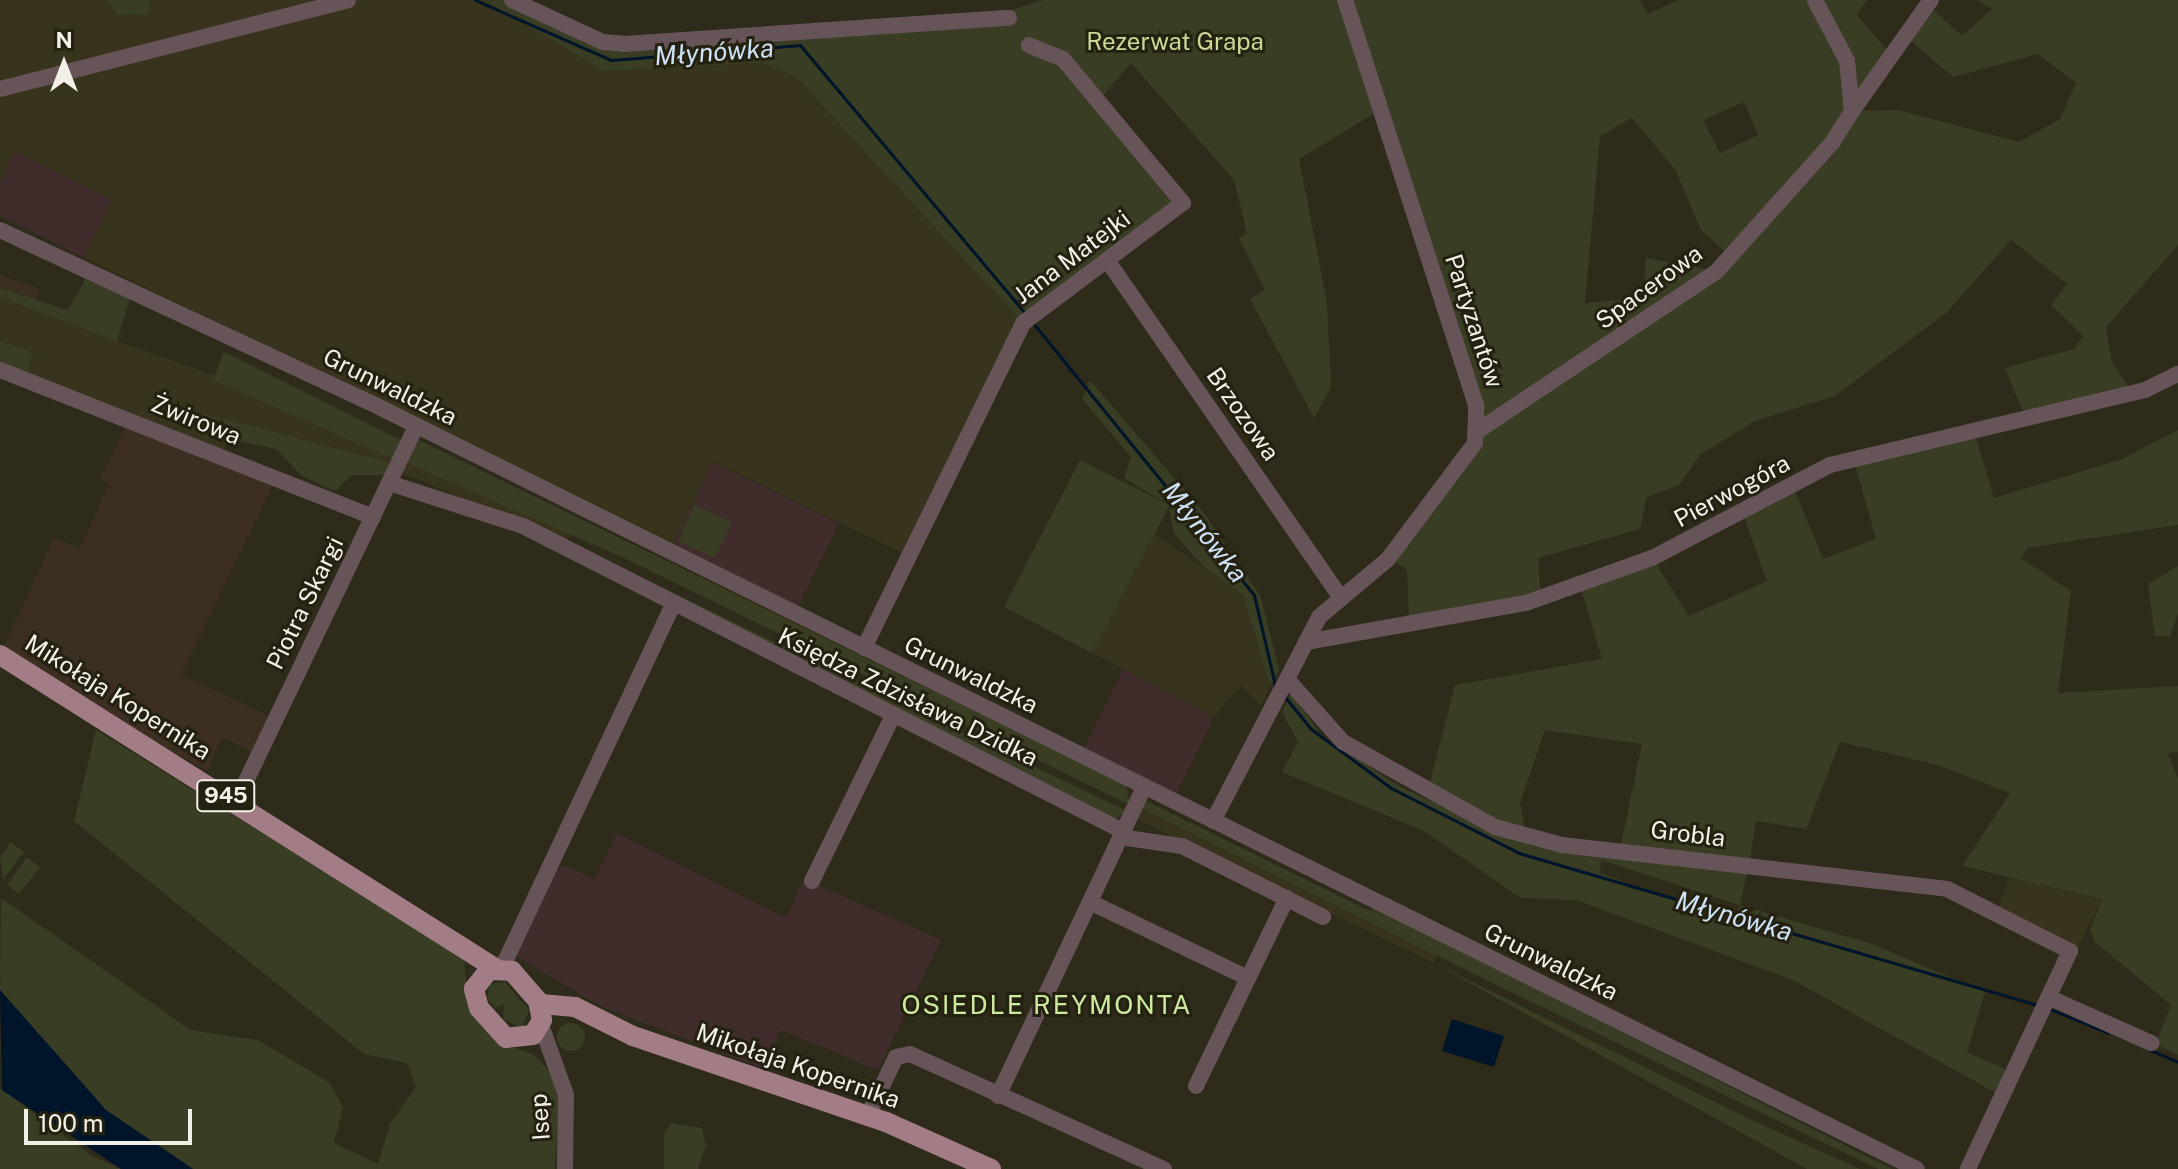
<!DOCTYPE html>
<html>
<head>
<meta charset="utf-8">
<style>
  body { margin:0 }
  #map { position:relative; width:2178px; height:1169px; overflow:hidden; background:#2e2b1b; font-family:"Public Sans",sans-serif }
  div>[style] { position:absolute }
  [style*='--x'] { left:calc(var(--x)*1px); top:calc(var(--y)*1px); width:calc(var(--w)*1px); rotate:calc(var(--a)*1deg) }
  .commercial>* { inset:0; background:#3c2f22 }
  .built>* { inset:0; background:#37331c }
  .education>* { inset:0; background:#402c2a }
  .green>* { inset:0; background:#383d23 }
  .round { border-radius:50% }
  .water>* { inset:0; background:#00142a }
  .stream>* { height:3px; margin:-1.5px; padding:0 1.5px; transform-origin:1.5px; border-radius:1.5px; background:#00142a }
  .minor>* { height:16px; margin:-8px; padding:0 8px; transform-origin:8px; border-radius:8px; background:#675458 }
  .major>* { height:20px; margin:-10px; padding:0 10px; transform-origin:10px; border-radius:10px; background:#a27d85 }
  span { translate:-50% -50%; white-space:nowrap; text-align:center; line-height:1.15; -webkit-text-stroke:6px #242111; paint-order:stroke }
  .shield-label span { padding:2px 6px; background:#242111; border:2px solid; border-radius:6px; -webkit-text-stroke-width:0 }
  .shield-label { font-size:22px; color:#f3f1e7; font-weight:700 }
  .park-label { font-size:24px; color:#cbd898 }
  .street-label { font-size:24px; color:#f3f1e7 }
  .water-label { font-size:26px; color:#cee2f6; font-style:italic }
  .neighbourhood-label { font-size:26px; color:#cce9a0; letter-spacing:2px }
  .north { position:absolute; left:24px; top:24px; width:80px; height:80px; -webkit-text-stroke:6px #242111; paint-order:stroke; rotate:0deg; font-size:22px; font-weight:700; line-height:32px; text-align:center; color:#f3f1e7 }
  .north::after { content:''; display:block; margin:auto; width:28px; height:36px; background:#f3f1e7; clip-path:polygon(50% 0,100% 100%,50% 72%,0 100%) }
  .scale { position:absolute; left:24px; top:1109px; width:168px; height:36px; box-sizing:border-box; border:4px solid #f3f1e7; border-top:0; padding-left:10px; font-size:24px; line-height:28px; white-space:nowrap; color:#f3f1e7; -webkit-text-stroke:6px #242111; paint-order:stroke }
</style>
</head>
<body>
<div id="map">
  <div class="commercial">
    <i style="clip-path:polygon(0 275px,39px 289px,36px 300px,0 288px)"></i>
    <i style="clip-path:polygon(127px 424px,273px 485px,181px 675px,270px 716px,253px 752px,222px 738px,207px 771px,0 655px,54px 538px,80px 548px,109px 484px,100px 479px)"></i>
  </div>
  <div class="built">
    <i style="clip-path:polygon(0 0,107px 0,117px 15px,149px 14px,150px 0,484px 0,603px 71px,762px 63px,796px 77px,1023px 323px,908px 556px,714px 462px,673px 544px,83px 257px,111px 201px,0 182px)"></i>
    <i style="clip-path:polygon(0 290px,115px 333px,117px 341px,421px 448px,576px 521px,566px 544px,418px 479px,233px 429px,224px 452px,27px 374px,33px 352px,0 341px)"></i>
    <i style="clip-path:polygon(1154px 534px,1243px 595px,1270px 686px,1261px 706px,1241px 685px,1214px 717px,1092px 653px)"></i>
    <i style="clip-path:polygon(1140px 807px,1438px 953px,1433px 963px,1134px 818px)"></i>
    <i style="clip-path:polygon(2009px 877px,2102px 899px,2076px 952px,1998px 910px)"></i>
  </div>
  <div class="education">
    <i style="clip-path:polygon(15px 152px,112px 200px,83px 257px,0 216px,0 182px)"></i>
    <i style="clip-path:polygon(713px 462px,839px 523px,798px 607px,673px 544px)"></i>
    <i style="clip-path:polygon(1123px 669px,1214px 717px,1176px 795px,1084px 749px)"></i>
    <i style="clip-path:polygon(617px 833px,786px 918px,804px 879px,941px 940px,878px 1070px,780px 1030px,764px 1069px,598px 1005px,519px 958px,515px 953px,552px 873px,563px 865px,595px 879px)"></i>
  </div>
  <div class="green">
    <i style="clip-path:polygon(107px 0,150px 0,149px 14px,117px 15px)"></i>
    <i style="clip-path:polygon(evenodd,484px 0,512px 0,602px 42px,1001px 18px,1009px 29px,1002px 13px,1043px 0,1639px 0,1648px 14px,1679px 0,1867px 0,1857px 15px,1891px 55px,1852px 111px,1898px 110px,2019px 142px,2060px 119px,2076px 83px,2038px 54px,1953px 77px,1905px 36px,1927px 4px,1962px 36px,1992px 9px,1978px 0,2178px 0,2178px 245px,2106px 327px,2112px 362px,2130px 389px,2026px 419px,2005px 368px,2074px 349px,2083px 336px,2051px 305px,2067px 284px,2011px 240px,1946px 313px,1835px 396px,1755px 421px,1700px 455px,1679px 485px,1647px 497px,1640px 529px,1538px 558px,1541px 598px,1409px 622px,1407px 569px,1388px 559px,1475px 443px,1476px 405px,1380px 110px,1299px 159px,1327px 302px,1331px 388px,1314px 418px,1250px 299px,1265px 290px,1239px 238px,1247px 233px,1234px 180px,1131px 63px,1099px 100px,1183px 203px,1023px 323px,796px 77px,762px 63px,603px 71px,484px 0,1744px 102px,1758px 135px,1720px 153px,1703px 120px,1744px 102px,484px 0,1632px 118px,1676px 171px,1701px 230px,1730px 256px,1717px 271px,1646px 258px,1644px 298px,1585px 303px,1600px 136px,1632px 118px)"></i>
    <i style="clip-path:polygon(86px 278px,131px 296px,117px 341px,0 297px,0 288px,68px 310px)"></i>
    <i style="clip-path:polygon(0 341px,33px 352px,27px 374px,0 365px)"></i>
    <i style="clip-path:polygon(224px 352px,406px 443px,397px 461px,213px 380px)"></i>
    <i style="clip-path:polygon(1090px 380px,1201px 509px,1261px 597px,1279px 670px,1270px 686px,1243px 595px,1206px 569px,1174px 534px,1169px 506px,1092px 653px,1004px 607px,1080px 460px,1169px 505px,1124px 478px,1131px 457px,1082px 399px)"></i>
    <i style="clip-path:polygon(197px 413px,255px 427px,391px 463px,386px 475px,352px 475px,335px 491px,302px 476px,276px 449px,229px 439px,233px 428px)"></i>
    <i style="clip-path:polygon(2178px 430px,2178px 525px,2027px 548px,2021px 558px,2071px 591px,2058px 693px,2178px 686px,2178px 752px,2168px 753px,2178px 779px,2178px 1055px,2156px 1044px,2171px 1005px,2095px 942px,2090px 930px,2102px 899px,1962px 866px,2010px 793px,1938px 765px,1840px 742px,1806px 829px,1756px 821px,1749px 866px,1620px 849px,1642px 744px,1545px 730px,1520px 803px,1526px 832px,1428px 790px,1455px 685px,1602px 659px,1580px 586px,1657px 565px,1689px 616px,1767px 581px,1743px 514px,1793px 486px,1823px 559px,1876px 539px,1853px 457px,1975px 434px,1994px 498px,2122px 459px)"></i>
    <i style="clip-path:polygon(417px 439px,1126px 785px,1130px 805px,624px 558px,407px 463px)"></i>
    <i style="clip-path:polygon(694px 505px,732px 522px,715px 558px,678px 541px)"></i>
    <i style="clip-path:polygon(586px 550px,826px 667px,1127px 811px,1113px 820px)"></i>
    <i style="clip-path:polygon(2178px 566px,2178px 613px,2170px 637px,2155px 636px,2148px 584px)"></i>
    <i style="clip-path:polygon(evenodd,1291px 693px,1322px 736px,1399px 786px,1489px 828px,1533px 846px,1748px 868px,1740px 905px,1872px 944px,1985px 992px,1967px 1052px,2014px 1073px,1996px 1093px,1793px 980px,1576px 900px,1521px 898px,1424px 831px,1282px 772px,1298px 742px,1282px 712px,1291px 693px,1601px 860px,1739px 905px,1735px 923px,1600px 873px,1601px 860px)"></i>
    <i style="clip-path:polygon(96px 730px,464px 958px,467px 992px,506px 1045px,533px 1054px,554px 1076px,560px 1098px,555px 1169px,193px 1169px,106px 1110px,0 990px,1px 898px,191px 1030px,258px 1040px,330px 1083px,343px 1108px,334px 1143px,378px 1164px,390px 1124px,416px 1087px,407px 1063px,364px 1054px,74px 821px)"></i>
    <i style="clip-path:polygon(1144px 800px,1370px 911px,1375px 907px,1892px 1169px,1878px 1169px,1478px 976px,1140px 807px)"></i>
    <i style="clip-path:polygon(11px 842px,24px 852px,3px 880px,0 857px)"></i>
    <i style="clip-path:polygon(27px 857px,40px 867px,19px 894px,7px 885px)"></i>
    <i style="clip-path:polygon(1428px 960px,1760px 1124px,1860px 1169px,1807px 1169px)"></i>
    <i style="clip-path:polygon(505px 982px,529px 1010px,522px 1028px,503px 1019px,504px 1004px,495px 1008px,487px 998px,490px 984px)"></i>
    <i class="round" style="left:557px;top:1023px;width:28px;height:28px"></i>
    <i style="clip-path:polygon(0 1088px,92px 1156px,121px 1169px,0 1169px)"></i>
    <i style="clip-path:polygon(671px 1123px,702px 1128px,706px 1146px,698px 1169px,664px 1169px,664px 1135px)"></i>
  </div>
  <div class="water">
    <i style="clip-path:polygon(0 990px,106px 1110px,193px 1169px,121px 1169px,2px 1090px)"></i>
    <i style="clip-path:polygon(1452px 1019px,1504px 1036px,1494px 1067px,1442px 1051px)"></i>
  </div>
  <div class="stream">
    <i style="--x:475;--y:0;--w:149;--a:23.8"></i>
    <i style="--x:611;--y:60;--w:190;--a:-4.5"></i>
    <i style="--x:800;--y:45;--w:351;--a:50"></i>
    <i style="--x:1033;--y:323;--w:350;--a:50.9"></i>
    <i style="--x:1254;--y:595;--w:92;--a:76.9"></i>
    <i style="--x:1285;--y:697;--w:41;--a:50.9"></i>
    <i style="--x:1311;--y:729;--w:99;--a:36.4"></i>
    <i style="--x:1391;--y:788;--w:144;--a:26.9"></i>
    <i style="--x:1519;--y:853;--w:540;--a:16.35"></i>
    <i style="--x:2048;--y:1008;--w:65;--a:22.6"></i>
    <i style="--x:2148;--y:1049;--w:33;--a:23"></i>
  </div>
  <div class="minor">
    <i style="--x:512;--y:0;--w:100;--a:24.8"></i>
    <i style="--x:603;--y:42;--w:21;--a:5"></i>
    <i style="--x:624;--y:44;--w:386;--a:-3.9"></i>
    <i style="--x:0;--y:89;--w:359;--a:-14.3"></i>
    <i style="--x:1852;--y:111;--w:136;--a:-54.6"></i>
    <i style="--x:0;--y:230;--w:418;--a:25"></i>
    <i style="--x:379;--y:407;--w:1716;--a:26.36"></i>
    <i style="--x:1107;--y:260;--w:407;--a:55.3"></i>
    <i style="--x:0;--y:370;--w:401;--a:21.5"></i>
    <i style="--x:1476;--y:432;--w:290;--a:-33.7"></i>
    <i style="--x:1717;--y:271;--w:172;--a:-48.1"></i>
    <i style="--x:1832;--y:143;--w:38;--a:-58"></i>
    <i style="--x:1852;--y:111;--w:50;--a:-95.7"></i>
    <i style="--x:1847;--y:61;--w:69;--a:-117.7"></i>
    <i style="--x:389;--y:483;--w:141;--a:17.8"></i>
    <i style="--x:523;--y:526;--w:673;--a:26.95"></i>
    <i style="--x:1306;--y:642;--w:223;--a:-10.1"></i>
    <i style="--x:1526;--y:603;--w:134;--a:-19.7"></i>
    <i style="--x:1652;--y:558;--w:201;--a:-27.6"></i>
    <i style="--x:1830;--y:465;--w:324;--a:-13.4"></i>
    <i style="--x:2145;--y:390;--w:37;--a:-26"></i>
    <i style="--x:864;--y:648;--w:362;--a:-63.9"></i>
    <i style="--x:1023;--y:323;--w:200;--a:-36.9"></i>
    <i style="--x:1183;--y:203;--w:187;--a:-129.8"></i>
    <i style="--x:1063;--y:59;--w:37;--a:-158"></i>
    <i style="--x:1287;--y:679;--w:84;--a:48.4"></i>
    <i style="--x:1343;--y:742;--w:174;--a:29.2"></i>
    <i style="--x:1495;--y:827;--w:69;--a:15"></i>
    <i style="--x:1562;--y:845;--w:388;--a:6.5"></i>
    <i style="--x:1947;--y:889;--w:138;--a:26.8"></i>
    <i style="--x:2070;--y:951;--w:241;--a:115.1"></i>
    <i style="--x:236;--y:802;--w:417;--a:-64.4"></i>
    <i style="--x:1213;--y:821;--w:230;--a:-62.5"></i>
    <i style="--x:1319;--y:617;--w:90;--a:-40"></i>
    <i style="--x:1388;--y:559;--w:145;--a:-53.1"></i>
    <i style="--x:1475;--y:443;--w:38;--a:-88"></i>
    <i style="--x:1476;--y:405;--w:426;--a:-107.9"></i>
    <i style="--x:1120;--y:837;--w:63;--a:8.3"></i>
    <i style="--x:1182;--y:846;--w:158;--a:26.7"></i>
    <i style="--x:812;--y:881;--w:184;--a:-63.9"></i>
    <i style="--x:1090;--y:902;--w:175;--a:25.7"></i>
    <i style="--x:502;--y:968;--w:400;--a:-64.8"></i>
    <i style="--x:2050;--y:998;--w:111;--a:24"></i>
    <i style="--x:541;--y:1025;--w:74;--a:70.3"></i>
    <i style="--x:566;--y:1095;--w:74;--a:90.8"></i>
    <i style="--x:1196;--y:1086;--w:209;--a:-64.2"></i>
    <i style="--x:998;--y:1096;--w:342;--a:-64.7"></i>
    <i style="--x:868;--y:1115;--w:64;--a:-64.2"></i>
    <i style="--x:896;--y:1057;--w:14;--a:-12"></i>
    <i style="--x:910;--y:1054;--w:279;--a:24.4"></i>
  </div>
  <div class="major">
    <i style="--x:0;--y:655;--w:586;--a:32.31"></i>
    <i style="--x:489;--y:970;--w:23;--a:2"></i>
    <i style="--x:512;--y:971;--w:40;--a:49"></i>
    <i style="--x:538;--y:1001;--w:19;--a:78"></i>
    <i style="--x:542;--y:1020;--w:17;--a:121"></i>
    <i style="--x:533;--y:1035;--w:27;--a:174"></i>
    <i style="--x:506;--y:1038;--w:40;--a:-132"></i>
    <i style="--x:479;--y:1008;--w:20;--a:-105"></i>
    <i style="--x:474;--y:989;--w:24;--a:-52"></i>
    <i style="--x:541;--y:1004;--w:34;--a:5"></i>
    <i style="--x:575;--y:1007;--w:65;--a:26.6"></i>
    <i style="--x:633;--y:1036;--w:267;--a:18.8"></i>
    <i style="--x:886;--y:1122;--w:115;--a:24.1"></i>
  </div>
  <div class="shield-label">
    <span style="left:226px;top:796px">945</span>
  </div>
  <div class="park-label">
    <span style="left:1175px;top:42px">Rezerwat Grapa</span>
  </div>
  <div class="street-label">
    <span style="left:1072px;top:257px;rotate:-37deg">Jana Matejki</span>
    <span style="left:1649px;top:287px;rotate:-36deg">Spacerowa</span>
    <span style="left:1474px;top:321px;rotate:72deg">Partyzantów</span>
    <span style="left:390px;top:387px;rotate:26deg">Grunwaldzka</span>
    <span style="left:1243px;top:414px;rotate:55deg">Brzozowa</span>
    <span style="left:196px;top:420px;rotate:22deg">Żwirowa</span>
    <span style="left:1732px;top:491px;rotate:-28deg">Pierwogóra</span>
    <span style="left:305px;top:603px;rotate:-64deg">Piotra Skargi</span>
    <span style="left:971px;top:675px;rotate:26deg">Grunwaldzka</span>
    <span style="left:118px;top:697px;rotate:32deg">Mikołaja Kopernika</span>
    <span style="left:908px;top:697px;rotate:26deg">Księdza Zdzisława Dzidka</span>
    <span style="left:1688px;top:834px;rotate:7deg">Grobla</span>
    <span style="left:1551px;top:962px;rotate:26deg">Grunwaldzka</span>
    <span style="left:798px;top:1066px;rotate:19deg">Mikołaja Kopernika</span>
    <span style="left:540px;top:1117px;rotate:-94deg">Isep</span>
  </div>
  <div class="water-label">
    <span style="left:714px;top:52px;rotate:-4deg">Młynówka</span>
    <span style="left:1205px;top:532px;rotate:52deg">Młynówka</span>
    <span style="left:1734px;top:916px;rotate:16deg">Młynówka</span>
  </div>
  <div class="neighbourhood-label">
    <span style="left:1047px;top:1005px">OSIEDLE REYMONTA</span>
  </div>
  <div class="north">N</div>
  <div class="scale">100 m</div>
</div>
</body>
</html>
